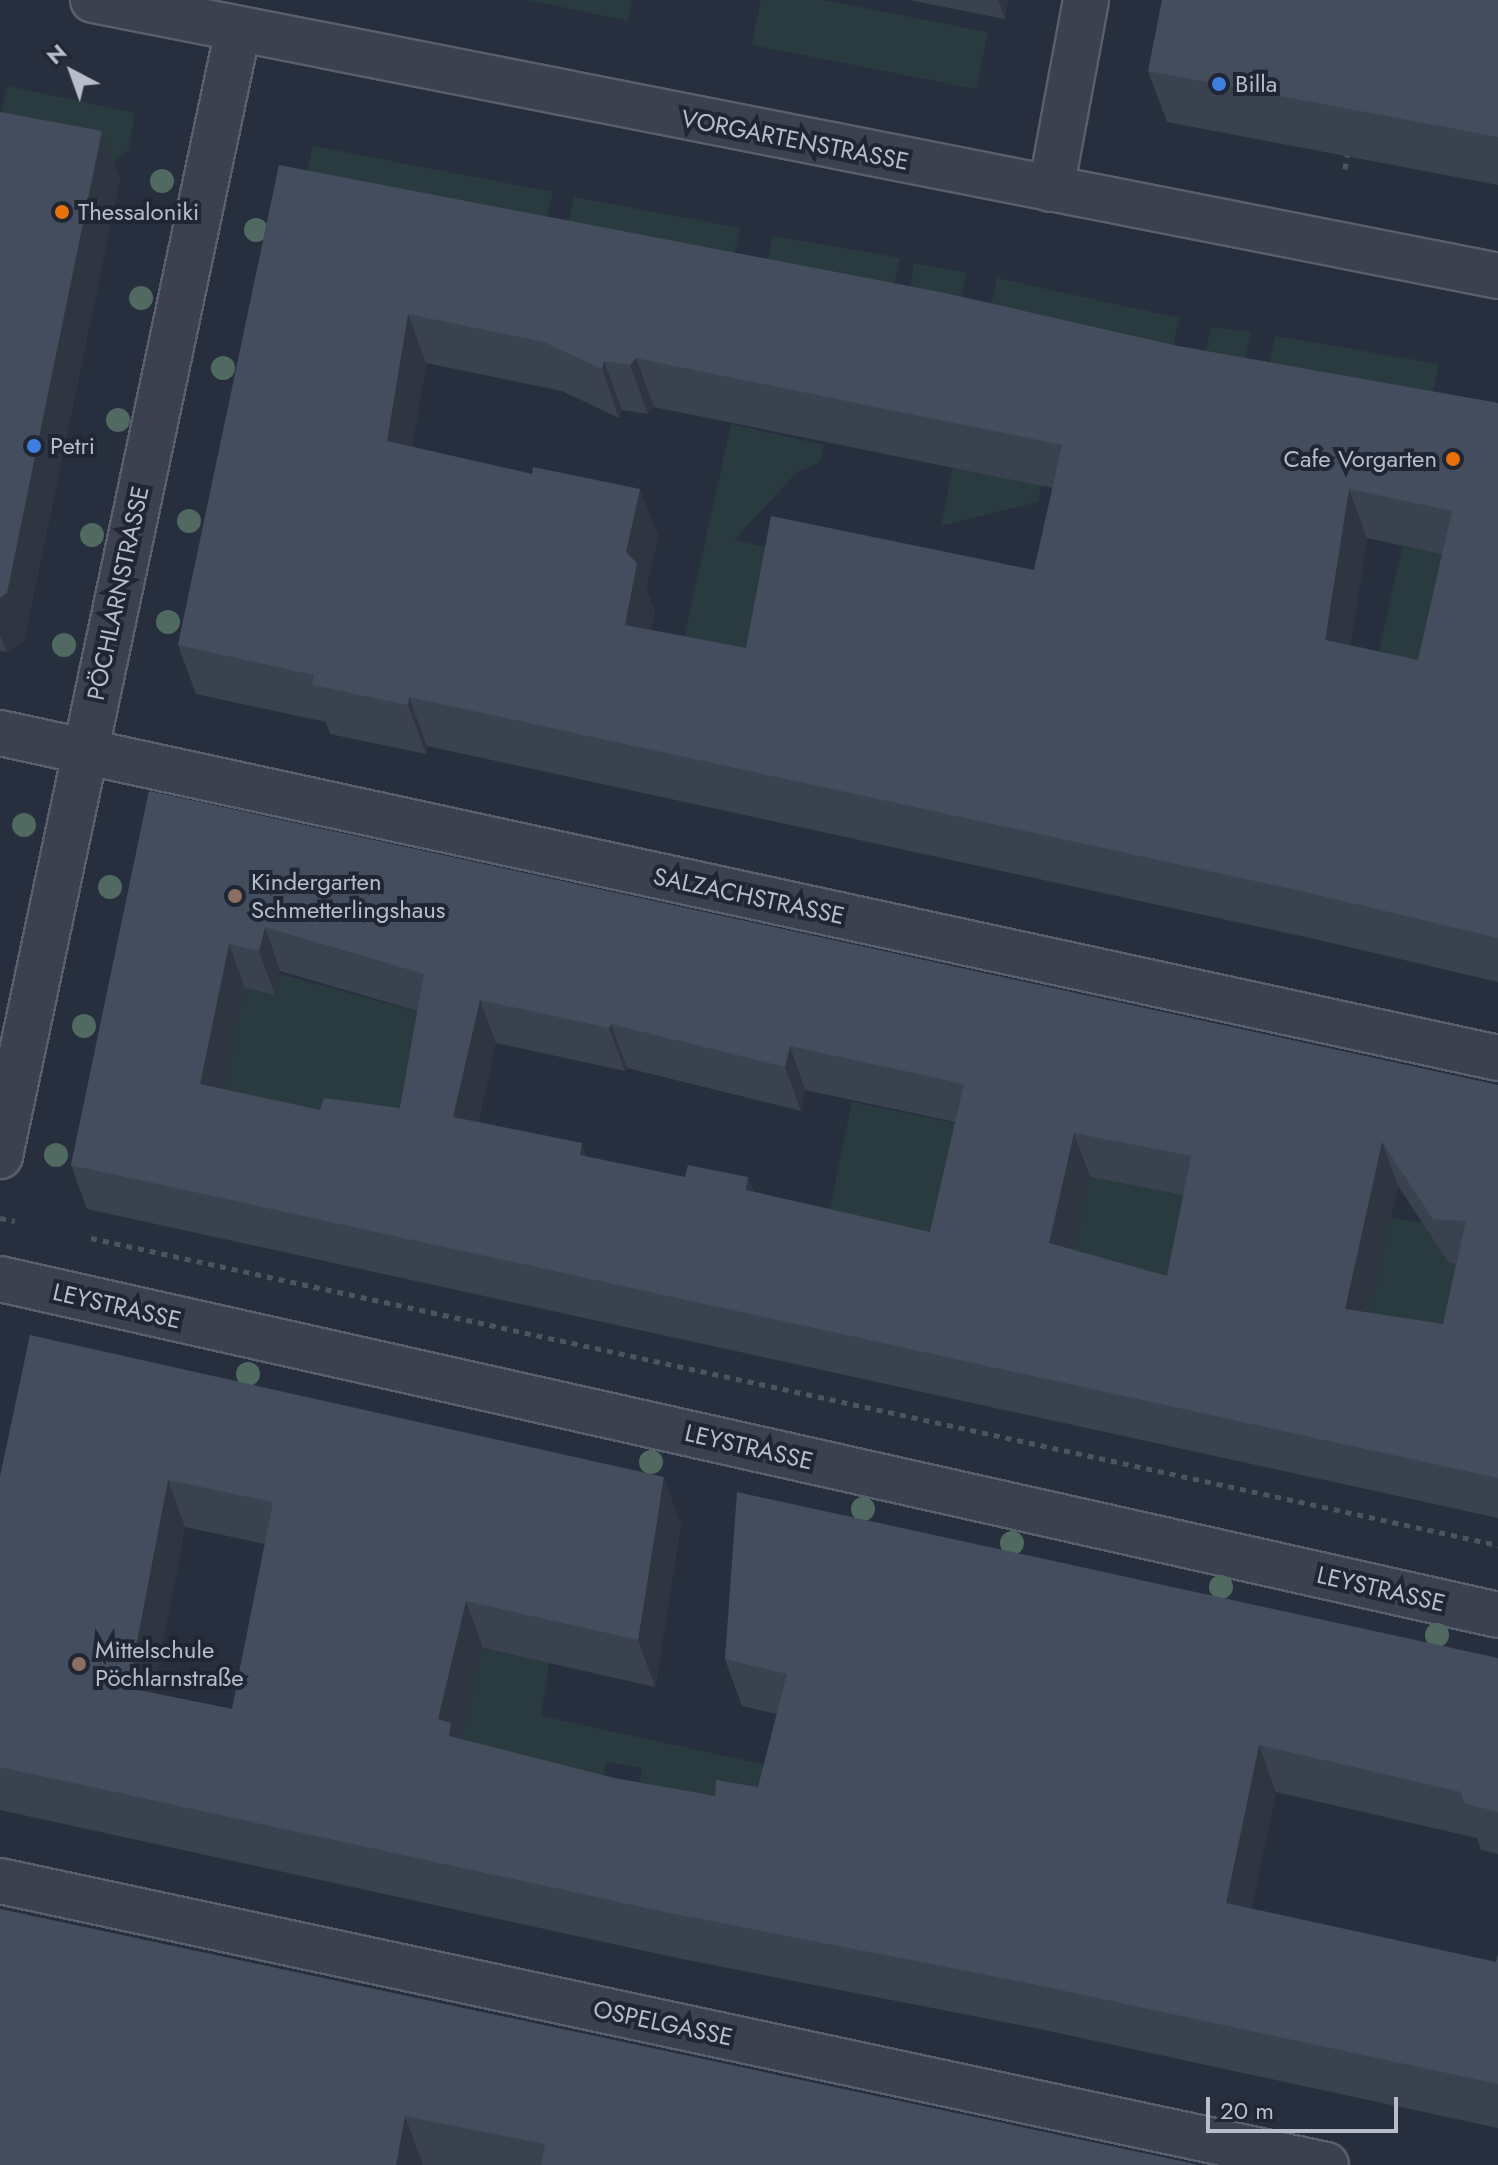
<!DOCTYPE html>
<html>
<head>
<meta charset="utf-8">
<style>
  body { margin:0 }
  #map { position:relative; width:1498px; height:2165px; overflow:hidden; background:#272f3e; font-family:Jost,sans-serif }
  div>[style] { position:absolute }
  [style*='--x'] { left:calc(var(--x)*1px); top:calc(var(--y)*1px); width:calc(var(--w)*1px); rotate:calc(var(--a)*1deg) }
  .green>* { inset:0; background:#293b3f }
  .path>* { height:5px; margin-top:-2.5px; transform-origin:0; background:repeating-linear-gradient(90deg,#47585c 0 6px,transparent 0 12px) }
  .roads { filter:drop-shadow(2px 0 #595f6c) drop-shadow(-2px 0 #595f6c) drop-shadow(0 2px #595f6c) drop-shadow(0 -2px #595f6c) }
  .minor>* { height:44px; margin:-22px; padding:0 22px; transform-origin:22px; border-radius:22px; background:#3b414e }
  .trees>* { width:24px; height:24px; margin:-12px; border-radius:50%; background:#506961 }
  .wall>* { inset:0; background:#3a4250 }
  .shaded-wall>* { inset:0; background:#303641 }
  .building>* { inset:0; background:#444d5d }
  .dots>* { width:22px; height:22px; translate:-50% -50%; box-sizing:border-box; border:4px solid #202634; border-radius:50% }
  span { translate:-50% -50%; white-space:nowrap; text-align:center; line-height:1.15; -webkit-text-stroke:8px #202634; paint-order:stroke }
  .poi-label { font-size:24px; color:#b8bdc9 }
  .left { translate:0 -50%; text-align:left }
  .right { translate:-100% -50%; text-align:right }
  .street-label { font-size:24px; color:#b8bdc9 }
  .north { position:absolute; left:32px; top:32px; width:80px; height:80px; -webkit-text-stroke:6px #202634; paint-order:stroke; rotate:319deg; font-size:22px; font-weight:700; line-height:32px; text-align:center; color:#b8bdc9 }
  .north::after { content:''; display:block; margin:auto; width:28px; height:36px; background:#b8bdc9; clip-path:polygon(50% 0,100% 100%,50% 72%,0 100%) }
  .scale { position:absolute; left:1206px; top:2097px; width:192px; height:36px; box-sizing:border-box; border:4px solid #b8bdc9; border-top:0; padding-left:10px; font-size:24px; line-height:28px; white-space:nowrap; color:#b8bdc9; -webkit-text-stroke:6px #202634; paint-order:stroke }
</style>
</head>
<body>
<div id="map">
  <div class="green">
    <i style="clip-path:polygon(528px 0,632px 0,628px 21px)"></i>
    <i style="clip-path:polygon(761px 0,823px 0,988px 32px,976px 89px,752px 45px)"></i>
    <i style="clip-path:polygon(7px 86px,135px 113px,128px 151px,109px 165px,0 121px)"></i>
    <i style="clip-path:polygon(313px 146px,553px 192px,536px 260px,297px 214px)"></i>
    <i style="clip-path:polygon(574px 197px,740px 228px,725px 297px,560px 265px)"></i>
    <i style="clip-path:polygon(773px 236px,900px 258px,884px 327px,758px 303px)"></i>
    <i style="clip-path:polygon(914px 263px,966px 273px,952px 340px,902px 331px)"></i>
    <i style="clip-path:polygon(997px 278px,1179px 318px,1165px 389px,982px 347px)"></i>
    <i style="clip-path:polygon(1211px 327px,1251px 332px,1236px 402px,1196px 395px)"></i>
    <i style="clip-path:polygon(1275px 336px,1439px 364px,1424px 434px,1261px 406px)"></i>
    <i style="clip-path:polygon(731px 424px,824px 445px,820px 462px,796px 473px,734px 540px,925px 583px,765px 694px,675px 680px)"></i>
    <i style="clip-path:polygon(953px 466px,1042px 485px,1038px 502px,941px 526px)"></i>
    <i style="clip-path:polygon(1403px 545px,1498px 566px,1436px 708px,1369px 695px)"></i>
    <i style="clip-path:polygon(280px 974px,440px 1018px,426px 1095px,481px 1106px,464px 1186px,216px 1128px,245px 988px,275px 995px)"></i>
    <i style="clip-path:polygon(852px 1102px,1034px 1139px,945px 1276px,822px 1249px)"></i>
    <i style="clip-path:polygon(1100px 1168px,1124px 1183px,1148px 1188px,1158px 1177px,1210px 1187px,1182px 1326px,1062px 1289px,1088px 1178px)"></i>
    <i style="clip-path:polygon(1390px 1218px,1434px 1224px,1467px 1264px,1470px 1318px,1357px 1369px)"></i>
    <i style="clip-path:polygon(372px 1624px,549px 1663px,541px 1716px,872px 1788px,894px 1840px,637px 1799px,642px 1768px,606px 1762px,601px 1792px,455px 1766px,465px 1724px)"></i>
  </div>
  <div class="path">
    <i style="--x:1345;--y:169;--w:18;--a:-81"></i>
    <i style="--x:0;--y:1218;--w:15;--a:11"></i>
    <i style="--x:91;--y:1238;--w:1440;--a:12.31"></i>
  </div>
  <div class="roads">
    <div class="minor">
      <i style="--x:93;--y:0;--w:1432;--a:11.11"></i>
      <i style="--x:1051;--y:189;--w:192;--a:-79.5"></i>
      <i style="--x:0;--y:733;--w:1533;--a:12.24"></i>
      <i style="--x:0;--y:1156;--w:1151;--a:-78.07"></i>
      <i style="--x:0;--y:1279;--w:1535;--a:12.64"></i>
      <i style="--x:0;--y:1881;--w:1356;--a:12.09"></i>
    </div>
  </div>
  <div class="trees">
    <i style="left:162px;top:181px"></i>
    <i style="left:256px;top:230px"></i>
    <i style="left:141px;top:298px"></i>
    <i style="left:223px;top:368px"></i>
    <i style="left:118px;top:420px"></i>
    <i style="left:189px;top:521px"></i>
    <i style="left:92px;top:535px"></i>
    <i style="left:168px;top:622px"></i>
    <i style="left:64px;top:645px"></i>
    <i style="left:24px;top:825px"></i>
    <i style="left:110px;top:887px"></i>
    <i style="left:84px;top:1026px"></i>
    <i style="left:56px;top:1155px"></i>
    <i style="left:248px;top:1374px"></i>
    <i style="left:651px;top:1462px"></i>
    <i style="left:863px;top:1509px"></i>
    <i style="left:1012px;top:1543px"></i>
    <i style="left:1221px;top:1587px"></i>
    <i style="left:1437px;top:1635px"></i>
  </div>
  <div class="wall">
    <i style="clip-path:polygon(909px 0,1008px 0,1005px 19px)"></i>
    <i style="clip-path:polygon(1498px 0,1498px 185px,1167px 122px,1148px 71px)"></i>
    <i style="clip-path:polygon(0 112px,120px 178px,24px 640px,6px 652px,0 651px)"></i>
    <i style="clip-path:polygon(evenodd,279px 165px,1178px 346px,1498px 403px,1498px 982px,1319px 940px,427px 746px,426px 754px,330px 734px,326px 722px,196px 694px,178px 645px,279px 165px,426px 363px,562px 391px,619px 418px,622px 410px,648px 414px,654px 407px,1053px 488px,1034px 570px,746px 648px,651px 630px,655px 612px,646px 588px,658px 537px,640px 489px,532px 474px,412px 447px,426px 363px,279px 165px,1367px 538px,1442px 554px,1418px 660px,1350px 645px,1367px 538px)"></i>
    <i style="clip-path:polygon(evenodd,149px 791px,1498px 1085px,1498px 1518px,87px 1209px,71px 1165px,149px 791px,280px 971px,417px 1011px,400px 1108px,320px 1110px,224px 1089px,245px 988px,275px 995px,280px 971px,149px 791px,496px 1043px,625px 1071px,627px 1068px,801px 1111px,805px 1090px,955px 1122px,930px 1232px,754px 1192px,586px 1157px,478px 1122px,496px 1043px,149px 791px,1090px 1177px,1184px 1195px,1167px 1276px,1073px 1250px,1090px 1177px,149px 791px,1398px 1186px,1449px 1263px,1456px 1264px,1443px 1324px,1369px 1313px,1398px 1186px)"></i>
    <i style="clip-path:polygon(evenodd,30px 1335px,681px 1524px,655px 1687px,483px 1648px,461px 1739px,614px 1778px,715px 1796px,758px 1787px,777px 1714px,742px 1706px,725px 1659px,1498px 1658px,1498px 1854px,1481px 1850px,1477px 1838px,1276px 1792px,1251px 1909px,1496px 1962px,1498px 1954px,1498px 2128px,1040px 2029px,682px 1959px,0 1810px,0 1477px,30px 1335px,185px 1527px,265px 1544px,232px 1709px,153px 1693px,185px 1527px)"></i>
    <i style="clip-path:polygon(0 1909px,1199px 2165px,0 2165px)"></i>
  </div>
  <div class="shaded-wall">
    <i style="clip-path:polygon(998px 0,1008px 0,1005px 19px)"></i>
    <i style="clip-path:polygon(102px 131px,120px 178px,24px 640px,6px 652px,0 635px,0 598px)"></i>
    <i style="clip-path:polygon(408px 314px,426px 363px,405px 490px,387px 441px)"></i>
    <i style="clip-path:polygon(636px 358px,654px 407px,648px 414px,630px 365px)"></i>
    <i style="clip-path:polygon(604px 361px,622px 410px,619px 418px,602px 369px)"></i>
    <i style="clip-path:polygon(640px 489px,658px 537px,646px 588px,655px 612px,643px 674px,625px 625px,626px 552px)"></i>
    <i style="clip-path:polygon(1349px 489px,1367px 538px,1343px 689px,1325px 640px)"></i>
    <i style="clip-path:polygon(409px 697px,427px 746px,426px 754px,408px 705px)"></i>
    <i style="clip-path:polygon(265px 927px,280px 971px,275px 995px,259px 951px)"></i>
    <i style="clip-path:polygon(229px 944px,245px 988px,216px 1128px,200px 1084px)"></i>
    <i style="clip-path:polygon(480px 1000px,496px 1043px,469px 1160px,453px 1117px)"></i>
    <i style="clip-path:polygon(611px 1024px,627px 1068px,625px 1071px,609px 1028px)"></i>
    <i style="clip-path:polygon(790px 1046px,805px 1090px,801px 1111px,785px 1067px)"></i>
    <i style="clip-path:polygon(1074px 1133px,1090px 1177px,1065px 1287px,1049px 1243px)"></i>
    <i style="clip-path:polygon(1382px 1142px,1398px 1186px,1361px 1353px,1345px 1309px)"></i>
    <i style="clip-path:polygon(582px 1143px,598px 1187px,580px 1155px)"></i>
    <i style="clip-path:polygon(748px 1177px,764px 1220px,746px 1190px)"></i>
    <i style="clip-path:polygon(664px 1477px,681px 1524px,655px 1687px,638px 1640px)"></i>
    <i style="clip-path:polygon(168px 1480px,185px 1527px,145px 1735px,128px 1688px)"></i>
    <i style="clip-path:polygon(466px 1601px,483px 1648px,460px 1746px,468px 1770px,438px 1719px)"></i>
    <i style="clip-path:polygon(1259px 1745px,1276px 1792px,1243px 1950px,1226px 1903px)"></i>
    <i style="clip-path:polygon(405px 2116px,423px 2165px,396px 2165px)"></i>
  </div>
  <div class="building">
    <i style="clip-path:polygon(1162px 0,1498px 0,1498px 137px,1148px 71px)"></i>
    <i style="clip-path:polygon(0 112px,102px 131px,7px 593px,0 598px)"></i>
    <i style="clip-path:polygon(evenodd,279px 165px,945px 293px,1178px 346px,1498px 403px,1498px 938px,1301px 891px,409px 697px,408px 705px,312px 685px,314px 675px,178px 645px,279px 165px,408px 314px,544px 342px,602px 369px,604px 361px,630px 365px,636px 358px,1062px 445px,1034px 570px,771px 516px,746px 648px,625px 625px,637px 563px,626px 552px,640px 489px,533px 467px,532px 474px,387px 441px,408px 314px,279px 165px,1349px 489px,1452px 511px,1418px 660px,1325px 640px,1349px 489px)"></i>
    <i style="clip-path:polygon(evenodd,149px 791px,1498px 1085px,1498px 1478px,71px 1165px,149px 791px,265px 927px,424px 974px,400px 1108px,324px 1098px,320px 1110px,200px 1084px,229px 944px,259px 951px,265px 927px,149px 791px,480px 1000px,609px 1028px,611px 1024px,785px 1067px,790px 1046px,964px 1084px,930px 1232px,746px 1190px,748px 1177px,688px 1165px,685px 1177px,580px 1155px,582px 1143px,453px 1117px,480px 1000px,149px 791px,1074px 1133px,1191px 1156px,1167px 1276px,1049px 1243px,1074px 1133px,149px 791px,1382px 1142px,1433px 1219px,1466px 1221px,1443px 1324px,1345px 1309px,1382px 1142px)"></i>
    <i style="clip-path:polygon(evenodd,30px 1335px,664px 1477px,638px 1640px,466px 1601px,438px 1719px,451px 1723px,449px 1736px,614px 1778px,715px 1796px,716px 1780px,758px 1787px,787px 1674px,725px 1659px,737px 1492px,1498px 1658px,1498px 1812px,1464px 1803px,1461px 1792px,1259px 1745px,1226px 1903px,1496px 1962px,1498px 1954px,1498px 2084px,1023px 1982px,665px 1912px,0 1767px,0 1477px,30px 1335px,168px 1480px,273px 1502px,232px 1709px,128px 1688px,168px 1480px)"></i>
    <i style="clip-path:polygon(0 1909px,1199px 2165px,541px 2165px,545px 2144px,405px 2116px,396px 2165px,0 2165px)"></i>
  </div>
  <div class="dots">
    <i style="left:1219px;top:84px;background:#3f7fe0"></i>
    <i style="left:62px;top:212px;background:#e8710a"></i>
    <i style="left:34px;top:446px;background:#3f7fe0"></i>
    <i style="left:1453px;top:459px;background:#e8710a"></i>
    <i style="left:235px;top:896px;background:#8d6e63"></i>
    <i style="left:79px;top:1664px;background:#8d6e63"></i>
  </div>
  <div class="poi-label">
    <span class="left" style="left:1235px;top:84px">Billa</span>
    <span class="left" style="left:78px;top:212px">Thessaloniki</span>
    <span class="left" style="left:50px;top:446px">Petri</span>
    <span class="right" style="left:1437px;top:459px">Cafe Vorgarten</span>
    <span class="left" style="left:251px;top:896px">Kindergarten<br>Schmetterlingshaus</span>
    <span class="left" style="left:95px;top:1664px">Mittelschule<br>Pöchlarnstraße</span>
  </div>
  <div class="street-label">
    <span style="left:795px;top:140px;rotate:11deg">VORGARTENSTRASSE</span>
    <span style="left:118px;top:593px;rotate:-78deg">PÖCHLARNSTRASSE</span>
    <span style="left:749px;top:896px;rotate:12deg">SALZACHSTRASSE</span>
    <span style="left:117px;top:1306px;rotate:13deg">LEYSTRASSE</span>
    <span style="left:749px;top:1447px;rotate:13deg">LEYSTRASSE</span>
    <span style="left:1381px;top:1589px;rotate:13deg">LEYSTRASSE</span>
    <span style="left:663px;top:2023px;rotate:12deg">OSPELGASSE</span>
  </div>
  <div class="north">N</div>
  <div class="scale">20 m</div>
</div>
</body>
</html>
